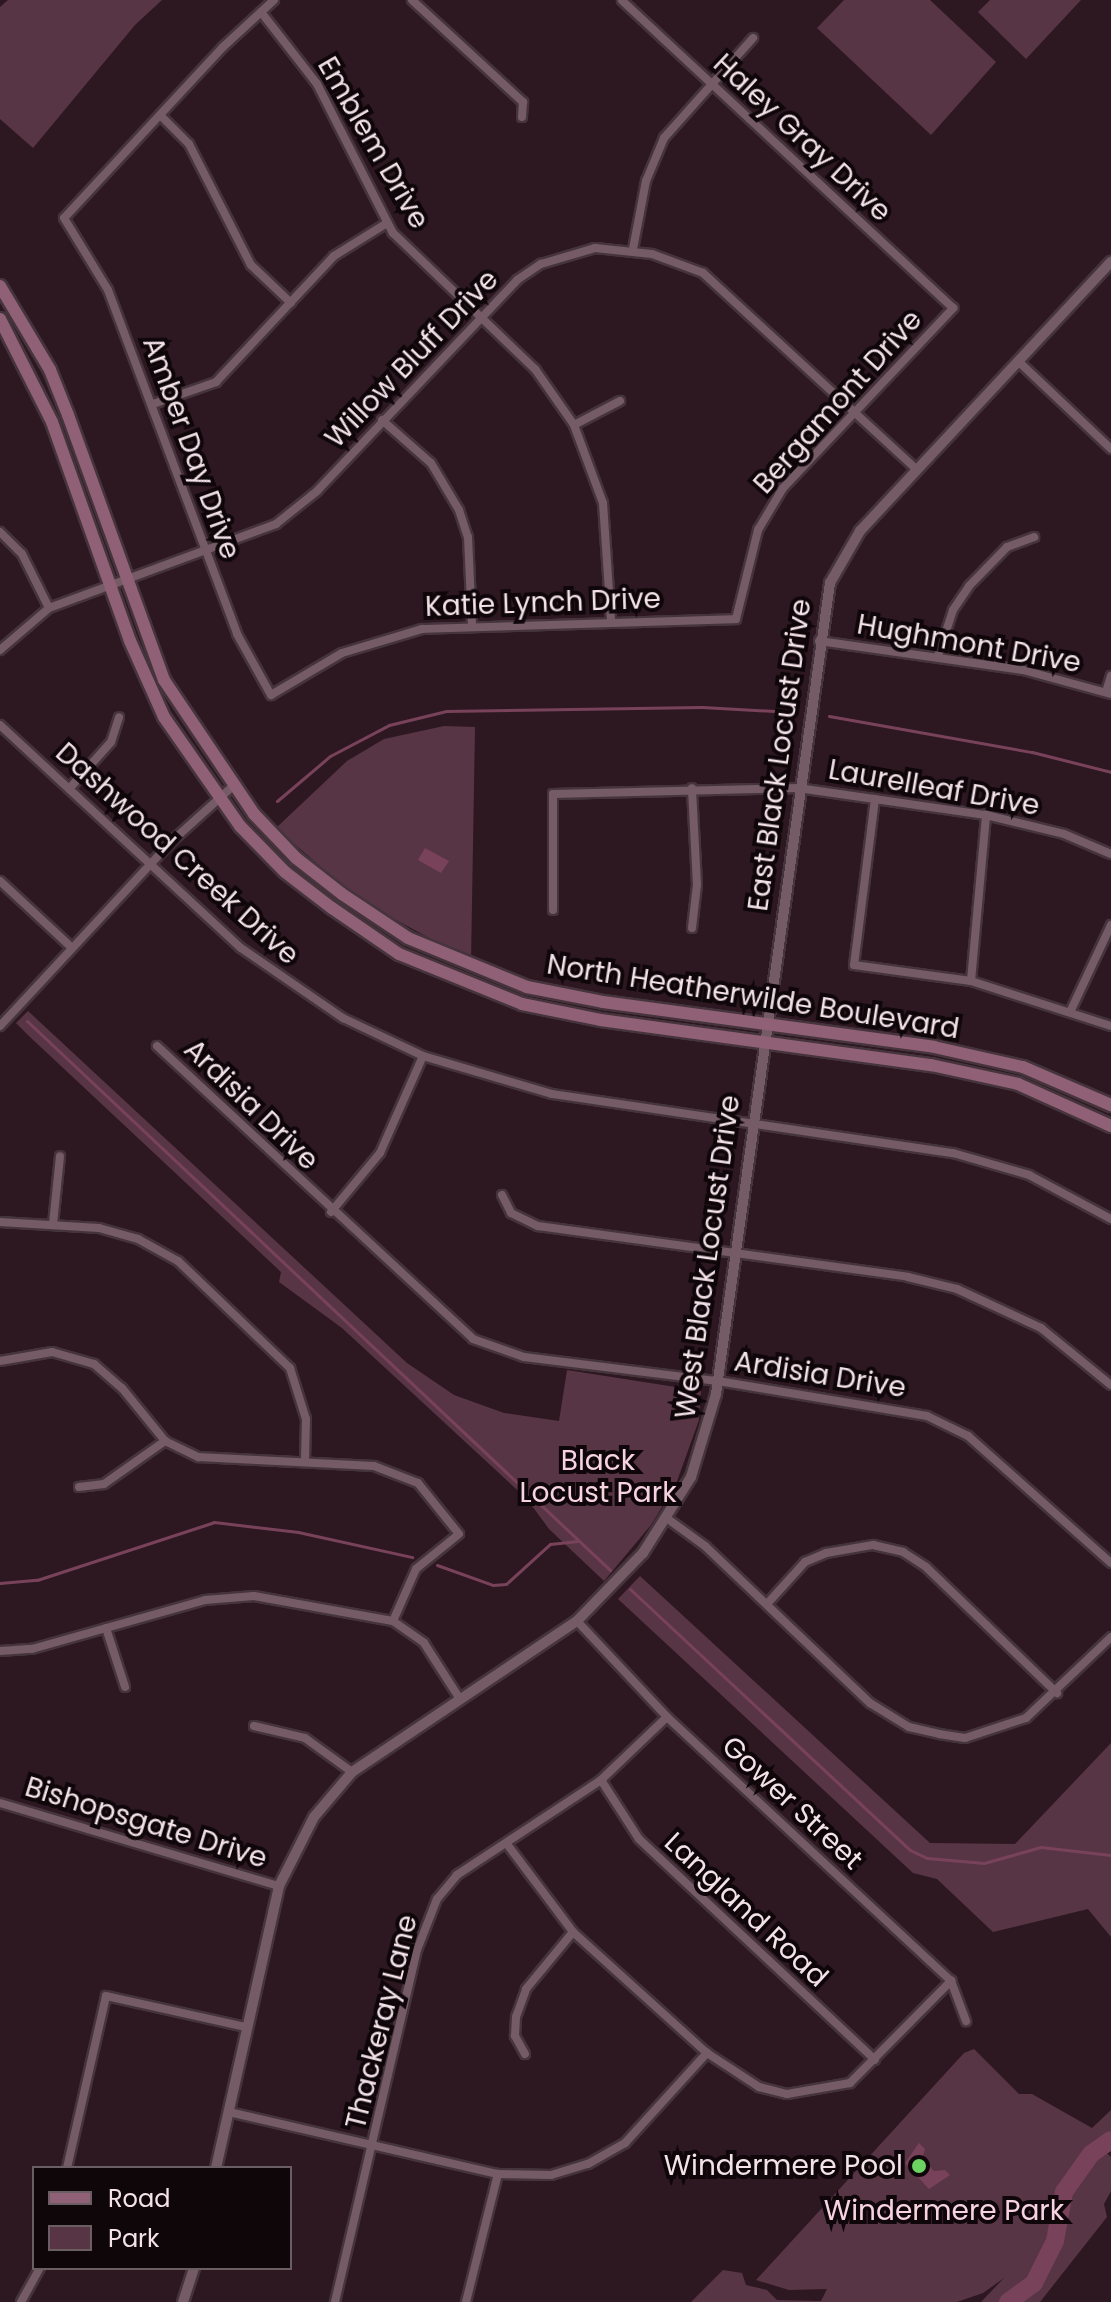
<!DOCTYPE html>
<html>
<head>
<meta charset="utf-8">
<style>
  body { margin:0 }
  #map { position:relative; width:1111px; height:2302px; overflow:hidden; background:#2d1821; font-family:Poppins,sans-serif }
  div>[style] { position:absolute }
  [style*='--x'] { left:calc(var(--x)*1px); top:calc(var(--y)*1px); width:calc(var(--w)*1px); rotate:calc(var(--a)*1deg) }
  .green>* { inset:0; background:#583545 }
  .water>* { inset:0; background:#79425b }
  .stream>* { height:3px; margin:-1.5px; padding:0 1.5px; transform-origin:1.5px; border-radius:1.5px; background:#79425b }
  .river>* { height:18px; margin:-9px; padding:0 9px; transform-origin:9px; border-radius:9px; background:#79425b }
  .roads { filter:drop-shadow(2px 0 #46343c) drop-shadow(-2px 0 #46343c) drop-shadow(0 2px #46343c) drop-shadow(0 -2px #46343c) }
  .minor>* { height:8px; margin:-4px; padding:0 4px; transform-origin:4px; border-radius:4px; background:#755b66 }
  .tertiary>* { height:10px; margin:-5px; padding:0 5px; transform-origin:5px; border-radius:5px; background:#755b66 }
  .secondary>* { height:12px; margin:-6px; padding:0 6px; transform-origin:6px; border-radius:6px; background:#906076 }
  .dots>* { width:22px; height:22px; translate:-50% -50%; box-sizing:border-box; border:4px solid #0f060a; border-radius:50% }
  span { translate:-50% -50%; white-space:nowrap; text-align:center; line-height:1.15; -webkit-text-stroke:8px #0f060a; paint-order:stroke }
  .street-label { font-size:28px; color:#f3e3e9 }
  .park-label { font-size:28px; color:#f7d2e1 }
  .poi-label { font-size:28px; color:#f3e3e9 }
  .right { translate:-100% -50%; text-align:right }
  .legend { position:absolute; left:32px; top:2166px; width:260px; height:104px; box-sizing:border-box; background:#0f060a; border:2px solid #6a5e63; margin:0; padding:10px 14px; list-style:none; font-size:24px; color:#f3e3e9 }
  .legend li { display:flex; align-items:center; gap:16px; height:40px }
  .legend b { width:40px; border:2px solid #6a5e63 }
</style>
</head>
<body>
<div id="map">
  <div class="green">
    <i style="clip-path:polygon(8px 0,162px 0,135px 25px,33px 148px,0 119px,0 7px)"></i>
    <i style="clip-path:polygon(844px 0,930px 0,996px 62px,931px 135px,817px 28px)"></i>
    <i style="clip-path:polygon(990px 0,1081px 0,1026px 59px,978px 12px)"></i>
    <i style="clip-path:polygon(444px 726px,475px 727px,471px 961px,358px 899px,276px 828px,347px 761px,384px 739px)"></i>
    <i style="clip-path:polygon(28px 1011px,407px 1363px,454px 1395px,504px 1413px,559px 1421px,567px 1370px,701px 1391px,699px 1420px,676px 1484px,651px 1525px,604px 1581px,549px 1529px,527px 1499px,342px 1328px,279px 1282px,281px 1272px,30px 1037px,16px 1023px)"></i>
    <i style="clip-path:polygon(640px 1576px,930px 1843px,1015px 1844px,1111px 1743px,1111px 1937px,1088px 1909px,993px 1932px,937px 1879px,913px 1873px,618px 1599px)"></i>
    <i style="clip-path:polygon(974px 2049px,1019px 2094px,1032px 2094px,1092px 2128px,1111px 2110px,1111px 2139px,1099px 2146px,1111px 2157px,1111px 2191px,1104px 2204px,1107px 2217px,1040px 2302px,981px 2302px,1004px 2278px,983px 2293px,957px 2302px,691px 2302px,723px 2270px,742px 2273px,746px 2285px,767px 2290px,777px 2300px,821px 2301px,827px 2289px,789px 2290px,756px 2280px,964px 2053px)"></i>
  </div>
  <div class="water">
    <i style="clip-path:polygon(425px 848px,449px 861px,441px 873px,418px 860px)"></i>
    <i style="clip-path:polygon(919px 2143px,925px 2149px,922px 2159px,934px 2171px,945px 2170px,950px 2175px,929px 2189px,905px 2163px)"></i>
  </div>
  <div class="stream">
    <i style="--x:829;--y:716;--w:206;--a:10.1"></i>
    <i style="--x:1032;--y:752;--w:81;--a:14.2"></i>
    <i style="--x:277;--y:801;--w:70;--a:-40.3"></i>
    <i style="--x:330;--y:756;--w:67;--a:-27.7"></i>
    <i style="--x:389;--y:725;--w:59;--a:-13.8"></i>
    <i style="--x:446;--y:711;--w:256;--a:-0.9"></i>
    <i style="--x:702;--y:707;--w:90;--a:3.2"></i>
    <i style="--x:27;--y:1021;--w:801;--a:43.28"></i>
    <i style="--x:437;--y:1565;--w:59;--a:19.7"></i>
    <i style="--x:493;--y:1585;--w:13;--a:-4"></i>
    <i style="--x:506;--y:1584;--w:59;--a:-42.3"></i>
    <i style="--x:550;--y:1544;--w:28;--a:-6"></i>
    <i style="--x:0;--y:1583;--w:37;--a:-5"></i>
    <i style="--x:37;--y:1580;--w:186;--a:-18.1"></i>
    <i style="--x:214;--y:1522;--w:85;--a:6.8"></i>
    <i style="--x:298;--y:1532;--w:117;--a:12.4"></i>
    <i style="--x:630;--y:1589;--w:383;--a:43"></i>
    <i style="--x:910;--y:1850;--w:19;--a:25"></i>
    <i style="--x:927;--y:1858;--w:57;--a:5"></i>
    <i style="--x:984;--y:1863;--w:59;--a:-15.7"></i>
    <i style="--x:1041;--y:1847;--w:70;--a:6.5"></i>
  </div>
  <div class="river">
    <i style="--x:1008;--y:2302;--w:32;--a:-36"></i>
    <i style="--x:1034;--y:2283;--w:47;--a:-63.4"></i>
    <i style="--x:1055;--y:2241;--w:50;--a:-79.6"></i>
    <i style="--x:1064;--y:2192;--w:47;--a:-54.6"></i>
    <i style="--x:1091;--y:2154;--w:24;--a:-35"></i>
  </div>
  <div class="roads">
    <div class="minor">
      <i style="--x:274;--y:0;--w:69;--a:137.3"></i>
      <i style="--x:223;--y:47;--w:233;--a:132.9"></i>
      <i style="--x:64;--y:218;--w:84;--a:58.6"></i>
      <i style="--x:108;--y:290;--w:367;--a:69.4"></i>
      <i style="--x:237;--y:634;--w:70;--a:60.9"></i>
      <i style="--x:271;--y:695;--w:82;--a:-30.6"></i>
      <i style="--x:342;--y:653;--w:84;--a:-16.7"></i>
      <i style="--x:422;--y:629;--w:314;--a:-1.8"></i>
      <i style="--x:736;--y:619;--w:92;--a:-76.1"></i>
      <i style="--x:758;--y:530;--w:49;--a:-59.2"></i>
      <i style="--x:783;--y:488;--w:248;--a:-46.6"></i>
      <i style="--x:953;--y:308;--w:452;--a:-137.1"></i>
      <i style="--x:412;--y:0;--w:151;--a:42.6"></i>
      <i style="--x:523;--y:102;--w:15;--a:94"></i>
      <i style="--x:261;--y:12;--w:91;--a:52.1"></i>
      <i style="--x:317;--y:84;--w:167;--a:63"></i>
      <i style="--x:393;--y:233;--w:197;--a:43.8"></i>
      <i style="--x:535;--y:369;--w:68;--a:55.1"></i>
      <i style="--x:574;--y:425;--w:83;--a:69.6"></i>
      <i style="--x:603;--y:503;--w:118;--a:86.1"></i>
      <i style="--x:160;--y:115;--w:41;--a:45"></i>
      <i style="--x:189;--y:144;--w:136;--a:62.9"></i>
      <i style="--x:251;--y:265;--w:55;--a:43.5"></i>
      <i style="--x:633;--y:249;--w:69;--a:-79.2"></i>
      <i style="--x:646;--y:181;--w:47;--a:-67.3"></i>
      <i style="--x:664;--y:138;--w:134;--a:-48.3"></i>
      <i style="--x:1018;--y:361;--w:128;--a:43.4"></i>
      <i style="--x:153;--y:404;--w:67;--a:-19.2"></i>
      <i style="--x:216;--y:382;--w:173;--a:-46.9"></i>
      <i style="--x:334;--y:256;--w:62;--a:-31.9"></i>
      <i style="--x:382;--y:420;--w:65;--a:41.3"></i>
      <i style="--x:431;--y:463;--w:55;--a:59.2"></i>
      <i style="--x:459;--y:510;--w:28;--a:72"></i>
      <i style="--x:468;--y:537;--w:88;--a:87.4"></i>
      <i style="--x:574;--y:425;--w:52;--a:-27.6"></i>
      <i style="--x:0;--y:532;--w:31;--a:45"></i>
      <i style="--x:22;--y:554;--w:60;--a:63.4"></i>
      <i style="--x:819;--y:641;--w:206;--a:8.1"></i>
      <i style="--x:1023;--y:670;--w:91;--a:15.3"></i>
      <i style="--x:0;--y:650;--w:65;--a:-40.6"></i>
      <i style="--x:49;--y:608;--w:242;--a:-20.3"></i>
      <i style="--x:276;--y:524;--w:53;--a:-38.8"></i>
      <i style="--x:317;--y:491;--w:291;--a:-46.5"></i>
      <i style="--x:517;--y:280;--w:29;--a:-34"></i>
      <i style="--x:541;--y:264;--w:56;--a:-16.5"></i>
      <i style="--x:595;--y:248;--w:57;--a:6"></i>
      <i style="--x:652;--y:254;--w:54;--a:20.4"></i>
      <i style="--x:703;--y:273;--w:289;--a:42.6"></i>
      <i style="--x:938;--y:656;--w:48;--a:-71.9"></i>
      <i style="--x:953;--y:610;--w:29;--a:-56"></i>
      <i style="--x:969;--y:586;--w:54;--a:-45.7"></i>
      <i style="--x:1007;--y:547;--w:29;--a:-20"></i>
      <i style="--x:1106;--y:692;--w:17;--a:-73"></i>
      <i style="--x:0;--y:725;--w:328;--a:42.8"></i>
      <i style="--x:241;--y:948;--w:124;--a:34.5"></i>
      <i style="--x:343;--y:1018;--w:89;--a:25.4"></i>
      <i style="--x:423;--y:1056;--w:134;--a:16.4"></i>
      <i style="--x:552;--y:1094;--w:405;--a:8.4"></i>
      <i style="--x:953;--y:1153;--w:79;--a:16.1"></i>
      <i style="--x:1029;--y:1175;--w:93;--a:28.2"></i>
      <i style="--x:69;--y:789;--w:63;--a:-48.2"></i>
      <i style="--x:111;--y:742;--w:26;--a:-72"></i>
      <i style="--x:875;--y:799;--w:167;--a:97.2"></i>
      <i style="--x:854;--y:965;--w:118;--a:7.8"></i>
      <i style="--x:971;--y:981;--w:147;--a:17.8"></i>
      <i style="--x:0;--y:881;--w:97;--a:42.9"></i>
      <i style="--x:553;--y:910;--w:116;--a:-90"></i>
      <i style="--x:553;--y:794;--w:245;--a:-1.4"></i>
      <i style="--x:798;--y:788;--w:190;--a:8.2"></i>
      <i style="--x:986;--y:815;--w:80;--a:13.7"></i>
      <i style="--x:1064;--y:834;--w:51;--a:23.1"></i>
      <i style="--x:692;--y:928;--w:43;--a:-83.4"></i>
      <i style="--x:697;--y:885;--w:97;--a:-93"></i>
      <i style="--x:971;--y:981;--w:167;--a:-84.8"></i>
      <i style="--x:1071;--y:1010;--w:94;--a:-64.8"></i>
      <i style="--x:0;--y:1026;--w:253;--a:-47.1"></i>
      <i style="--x:172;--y:841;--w:81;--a:-42"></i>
      <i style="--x:157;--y:1046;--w:431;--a:42.8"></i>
      <i style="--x:473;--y:1339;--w:54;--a:19.4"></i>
      <i style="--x:524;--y:1357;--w:195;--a:7.1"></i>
      <i style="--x:718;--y:1381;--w:212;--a:9.5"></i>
      <i style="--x:927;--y:1416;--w:46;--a:26"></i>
      <i style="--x:968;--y:1436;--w:191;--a:41.6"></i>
      <i style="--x:502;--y:1195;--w:20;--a:63"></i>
      <i style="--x:511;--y:1213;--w:30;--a:26"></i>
      <i style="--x:538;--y:1226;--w:373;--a:7.8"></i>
      <i style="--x:908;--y:1277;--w:50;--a:13.8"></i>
      <i style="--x:957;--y:1289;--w:93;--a:24.9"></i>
      <i style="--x:1041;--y:1328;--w:90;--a:39.2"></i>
      <i style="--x:331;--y:1212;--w:77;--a:-50.3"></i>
      <i style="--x:380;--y:1153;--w:106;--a:-66.1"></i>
      <i style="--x:0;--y:1222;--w:99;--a:3.5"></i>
      <i style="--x:99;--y:1228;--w:41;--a:15.8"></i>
      <i style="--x:138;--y:1239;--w:46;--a:28.8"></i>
      <i style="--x:178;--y:1261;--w:155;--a:43.7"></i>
      <i style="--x:290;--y:1368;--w:53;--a:72.6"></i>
      <i style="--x:306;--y:1419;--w:42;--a:91.4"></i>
      <i style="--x:53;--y:1224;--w:68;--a:-84.1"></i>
      <i style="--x:0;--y:1361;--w:53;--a:-9.8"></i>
      <i style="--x:52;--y:1352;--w:44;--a:15.9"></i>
      <i style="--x:94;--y:1364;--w:37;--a:41"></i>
      <i style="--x:122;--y:1388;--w:68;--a:50.9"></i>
      <i style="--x:165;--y:1441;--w:37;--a:26"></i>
      <i style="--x:198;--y:1457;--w:176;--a:2.9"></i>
      <i style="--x:374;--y:1466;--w:47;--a:21.1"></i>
      <i style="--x:418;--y:1483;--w:65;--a:51.2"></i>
      <i style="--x:459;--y:1534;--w:55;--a:140.9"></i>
      <i style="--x:416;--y:1569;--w:57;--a:113.9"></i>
      <i style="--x:79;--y:1487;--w:25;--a:-7"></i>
      <i style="--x:104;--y:1484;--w:75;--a:-35.2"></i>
      <i style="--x:668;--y:1519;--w:46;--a:36.1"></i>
      <i style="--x:705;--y:1546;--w:228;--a:43.6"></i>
      <i style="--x:870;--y:1703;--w:46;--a:31.6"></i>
      <i style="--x:909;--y:1727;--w:31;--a:13"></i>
      <i style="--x:939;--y:1734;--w:26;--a:9"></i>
      <i style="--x:965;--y:1738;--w:64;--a:-18.2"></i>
      <i style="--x:1026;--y:1718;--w:117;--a:-43.6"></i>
      <i style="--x:767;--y:1604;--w:57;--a:-47.9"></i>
      <i style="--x:805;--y:1562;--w:23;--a:-23"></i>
      <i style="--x:826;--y:1553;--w:48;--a:-9.7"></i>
      <i style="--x:873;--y:1545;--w:31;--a:13"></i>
      <i style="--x:903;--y:1552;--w:27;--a:33"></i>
      <i style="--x:926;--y:1567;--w:182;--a:43.9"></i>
      <i style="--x:577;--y:1621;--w:132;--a:46.8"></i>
      <i style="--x:667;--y:1717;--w:388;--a:42.9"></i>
      <i style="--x:951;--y:1981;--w:43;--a:69.4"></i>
      <i style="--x:106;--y:1628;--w:62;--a:72.1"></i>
      <i style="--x:0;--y:1651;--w:32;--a:-4"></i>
      <i style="--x:32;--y:1649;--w:180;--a:-15.8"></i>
      <i style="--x:205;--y:1600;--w:49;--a:-4.7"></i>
      <i style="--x:254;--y:1596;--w:141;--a:10.2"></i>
      <i style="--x:393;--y:1621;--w:38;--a:35"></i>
      <i style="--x:424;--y:1643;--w:67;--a:57.3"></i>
      <i style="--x:254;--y:1726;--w:52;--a:13.2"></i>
      <i style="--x:305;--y:1738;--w:58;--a:35.9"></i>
      <i style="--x:601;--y:1780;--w:70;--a:57.2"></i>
      <i style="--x:639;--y:1839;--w:323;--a:43.1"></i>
      <i style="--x:0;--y:1803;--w:291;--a:16.6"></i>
      <i style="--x:507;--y:1844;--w:110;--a:53.1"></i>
      <i style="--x:573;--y:1932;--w:181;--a:42.1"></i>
      <i style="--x:707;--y:2053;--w:62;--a:33.2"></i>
      <i style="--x:759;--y:2087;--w:29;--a:14"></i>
      <i style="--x:787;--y:2094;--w:64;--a:-9.9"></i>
      <i style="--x:850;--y:2083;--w:144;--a:-45.3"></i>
      <i style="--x:525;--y:2054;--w:21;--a:-119"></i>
      <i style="--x:515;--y:2036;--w:19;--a:-87"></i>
      <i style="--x:516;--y:2017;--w:30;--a:-70"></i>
      <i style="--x:526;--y:1989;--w:74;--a:-50.5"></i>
      <i style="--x:229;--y:2112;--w:276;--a:13"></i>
      <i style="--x:498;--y:2174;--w:53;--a:1.1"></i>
      <i style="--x:551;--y:2175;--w:39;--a:-17"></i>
      <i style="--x:588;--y:2164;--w:43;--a:-29.6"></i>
      <i style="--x:625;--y:2143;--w:122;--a:-47.7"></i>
      <i style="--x:67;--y:2168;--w:176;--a:-77.2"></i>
      <i style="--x:106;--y:1996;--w:143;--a:12.5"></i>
      <i style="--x:21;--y:2302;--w:39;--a:-61"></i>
      <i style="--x:335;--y:2302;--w:361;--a:-76.9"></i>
      <i style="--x:417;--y:1950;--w:55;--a:-68.6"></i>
      <i style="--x:437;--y:1899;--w:31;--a:-50"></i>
      <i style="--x:457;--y:1875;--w:173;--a:-33.4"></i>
      <i style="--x:601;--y:1780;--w:91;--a:-43.7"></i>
      <i style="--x:466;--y:2302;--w:132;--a:-76"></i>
    </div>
    <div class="tertiary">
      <i style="--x:216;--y:2168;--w:289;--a:-77.4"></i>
      <i style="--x:279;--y:1886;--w:77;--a:-63.1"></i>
      <i style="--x:314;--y:1817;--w:59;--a:-49.8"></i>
      <i style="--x:352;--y:1772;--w:271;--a:-33.9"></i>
      <i style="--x:577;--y:1621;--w:95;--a:-45.9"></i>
      <i style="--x:643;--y:1553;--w:90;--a:-57.7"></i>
      <i style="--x:691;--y:1477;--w:87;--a:-73.2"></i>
      <i style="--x:716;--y:1394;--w:819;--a:-82"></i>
      <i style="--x:830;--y:583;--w:60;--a:-60"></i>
      <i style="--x:860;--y:531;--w:368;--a:-47"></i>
      <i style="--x:183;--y:2302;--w:36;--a:-72"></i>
    </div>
    <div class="secondary">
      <i style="--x:0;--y:286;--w:98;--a:59.2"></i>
      <i style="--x:50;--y:370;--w:48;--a:68.2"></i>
      <i style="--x:68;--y:415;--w:282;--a:70.1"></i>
      <i style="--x:164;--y:680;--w:161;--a:56.1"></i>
      <i style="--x:254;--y:814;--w:61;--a:46.3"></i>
      <i style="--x:296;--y:858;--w:58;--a:38"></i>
      <i style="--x:342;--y:894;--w:79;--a:33.7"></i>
      <i style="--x:408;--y:938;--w:129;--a:22.4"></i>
      <i style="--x:527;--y:987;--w:77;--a:11.2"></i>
      <i style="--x:603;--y:1002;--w:334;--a:7.7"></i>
      <i style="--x:934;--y:1047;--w:91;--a:12.7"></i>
      <i style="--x:1023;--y:1067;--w:96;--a:23.4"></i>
      <i style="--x:0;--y:319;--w:115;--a:63.2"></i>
      <i style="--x:52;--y:422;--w:232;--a:70.4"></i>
      <i style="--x:130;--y:641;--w:83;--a:65.9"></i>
      <i style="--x:164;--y:717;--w:133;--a:55.1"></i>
      <i style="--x:240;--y:826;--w:64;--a:45.6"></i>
      <i style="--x:285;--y:872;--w:59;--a:37.5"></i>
      <i style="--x:332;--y:908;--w:81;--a:34.5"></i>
      <i style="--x:399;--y:954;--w:133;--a:22.1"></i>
      <i style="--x:522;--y:1004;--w:81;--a:11.4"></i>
      <i style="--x:601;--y:1020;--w:333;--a:7.8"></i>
      <i style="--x:931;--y:1065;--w:89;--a:12.3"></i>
      <i style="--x:1018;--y:1084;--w:102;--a:24.3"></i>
    </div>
  </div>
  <div class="dots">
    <i style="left:919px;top:2166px;background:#6cd362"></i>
  </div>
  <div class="street-label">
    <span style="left:802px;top:138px;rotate:43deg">Haley Gray Drive</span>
    <span style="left:373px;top:143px;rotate:60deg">Emblem Drive</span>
    <span style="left:412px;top:359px;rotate:-46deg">Willow Bluff Drive</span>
    <span style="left:838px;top:402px;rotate:-48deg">Bergamont Drive</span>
    <span style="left:191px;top:448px;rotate:70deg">Amber Day Drive</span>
    <span style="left:543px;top:603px;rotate:-2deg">Katie Lynch Drive</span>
    <span style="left:969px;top:644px;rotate:10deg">Hughmont Drive</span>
    <span style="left:780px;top:755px;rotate:-82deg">East Black Locust Drive</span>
    <span style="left:934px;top:788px;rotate:10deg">Laurelleaf Drive</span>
    <span style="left:177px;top:854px;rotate:42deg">Dashwood Creek Drive</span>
    <span style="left:753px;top:997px;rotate:9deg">North Heatherwilde Boulevard</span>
    <span style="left:251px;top:1105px;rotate:44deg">Ardisia Drive</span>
    <span style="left:708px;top:1257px;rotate:-82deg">West Black Locust Drive</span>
    <span style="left:820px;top:1375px;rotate:9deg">Ardisia Drive</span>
    <span style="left:792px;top:1803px;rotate:43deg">Gower Street</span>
    <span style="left:146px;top:1823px;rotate:17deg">Bishopsgate Drive</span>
    <span style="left:746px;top:1910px;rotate:43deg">Langland Road</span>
    <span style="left:382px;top:2022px;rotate:-76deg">Thackeray Lane</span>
  </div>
  <div class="park-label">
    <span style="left:598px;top:1477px">Black<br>Locust Park</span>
    <span style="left:944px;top:2211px">Windermere Park</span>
  </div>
  <div class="poi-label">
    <span class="right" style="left:903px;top:2166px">Windermere Pool</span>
  </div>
  <ul class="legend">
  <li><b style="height:10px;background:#906076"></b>Road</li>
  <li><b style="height:22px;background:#583545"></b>Park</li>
  </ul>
</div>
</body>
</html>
